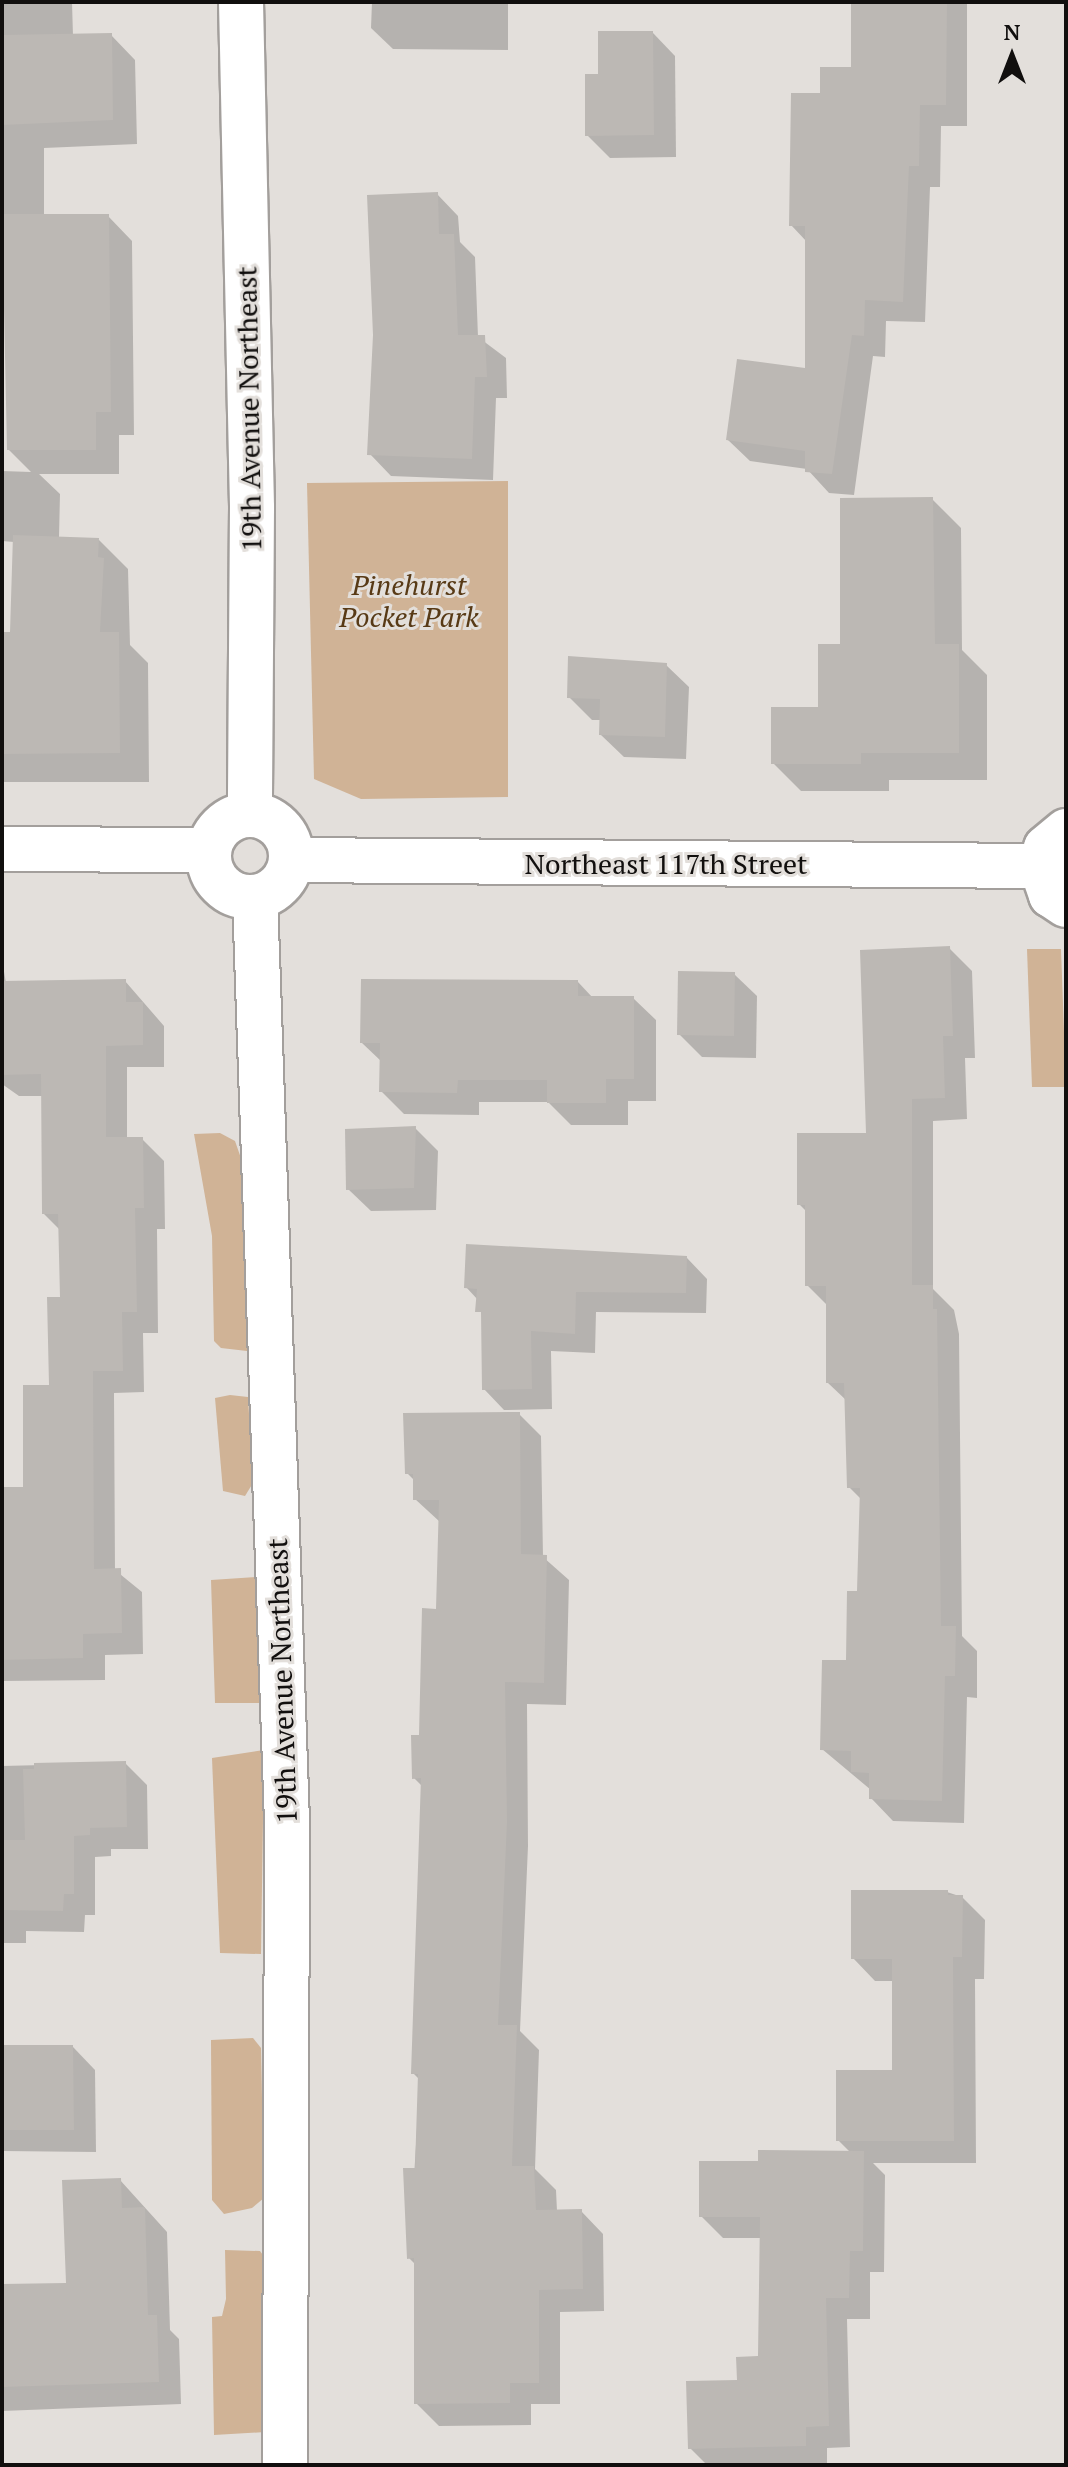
<!DOCTYPE html>
<html>
<head>
<meta charset="utf-8">
<style>
  body { margin:0 }
  #map { position:relative; width:1068px; height:2467px; overflow:hidden; background:#e3dfdb; font-family:"PT Serif",serif }
  div>[style] { position:absolute }
  [style*='--x'] { left:calc(var(--x)*1px); top:calc(var(--y)*1px); width:calc(var(--w)*1px); rotate:calc(var(--a)*1deg) }
  .green>* { inset:0; background:#d0b396 }
  .shadow>* { inset:0; background:#0003 }
  .building>* { inset:0; background:#bcb8b4 }
  .roads { filter:drop-shadow(2px 0 #a39f9c) drop-shadow(-2px 0 #a39f9c) drop-shadow(0 2px #a39f9c) drop-shadow(0 -2px #a39f9c) }
  .street>* { height:44px; margin:-22px; padding:0 22px; transform-origin:22px; border-radius:22px; background:#fff }
  .street>.ring { margin:-22px; padding:0; box-sizing:content-box; background:none; border:44px solid #fff; border-radius:50% }
  span { translate:-50% -50%; white-space:nowrap; text-align:center; line-height:1.15; -webkit-text-stroke:6px #e3dfdb; paint-order:stroke }
  .street-label { font-size:28px; color:#110f0e }
  .park-label { font-size:28px; color:#583a16; font-style:italic }
  .frame { position:absolute; inset:0; border:4px solid #110f0e; pointer-events:none }
  .north { position:absolute; left:972px; top:16px; width:80px; height:80px; -webkit-text-stroke:6px #e3dfdb; paint-order:stroke; rotate:0deg; font-size:22px; font-weight:700; line-height:32px; text-align:center; color:#110f0e }
  .north::after { content:''; display:block; margin:auto; width:28px; height:36px; background:#110f0e; clip-path:polygon(50% 0,100% 100%,50% 72%,0 100%) }
</style>
</head>
<body>
<div id="map">
  <div class="green">
    <i style="clip-path:polygon(508px 481px,508px 797px,361px 799px,314px 779px,307px 483px)"></i>
    <i style="clip-path:polygon(1027px 949px,1061px 949px,1066px 1087px,1032px 1087px)"></i>
    <i style="clip-path:polygon(220px 1133px,235px 1141px,243px 1164px,252px 1322px,247px 1351px,221px 1348px,214px 1341px,212px 1236px,194px 1134px)"></i>
    <i style="clip-path:polygon(230px 1395px,248px 1397px,253px 1483px,245px 1496px,223px 1491px,215px 1398px)"></i>
    <i style="clip-path:polygon(257px 1577px,262px 1703px,215px 1703px,211px 1580px)"></i>
    <i style="clip-path:polygon(264px 1750px,261px 1954px,220px 1953px,212px 1758px)"></i>
    <i style="clip-path:polygon(253px 2038px,261px 2048px,264px 2198px,252px 2208px,224px 2214px,212px 2200px,211px 2040px)"></i>
    <i style="clip-path:polygon(225px 2250px,260px 2251px,268px 2262px,265px 2432px,214px 2435px,212px 2317px,222px 2316px,226px 2299px)"></i>
  </div>
  <div class="shadow">
    <i style="clip-path:polygon(2px 2px,72px 2px,73px 36px,111px 35px,135px 60px,137px 144px,44px 148px,44px 216px,108px 216px,132px 241px,134px 435px,119px 435px,119px 474px,39px 474px,60px 494px,59px 538px,99px 540px,128px 569px,130px 645px,148px 663px,149px 782px,2px 782px,2px 634px,12px 634px,14px 542px,2px 541px,2px 471px,31px 472px,9px 450px,8px 289px,2px 284px)"></i>
    <i style="clip-path:polygon(372px 2px,508px 2px,508px 50px,393px 49px,371px 28px)"></i>
    <i style="clip-path:polygon(853px 2px,967px 2px,967px 126px,941px 126px,940px 187px,930px 187px,925px 322px,886px 321px,885px 357px,873px 356px,854px 495px,829px 493px,807px 469px,750px 461px,728px 440px,807px 371px,807px 242px,791px 225px,822px 95px,853px 69px)"></i>
    <i style="clip-path:polygon(653px 33px,675px 56px,676px 157px,610px 158px,587px 135px,600px 76px)"></i>
    <i style="clip-path:polygon(437px 194px,458px 216px,460px 242px,475px 257px,478px 337px,506px 358px,507px 398px,496px 398px,493px 480px,391px 476px,370px 454px)"></i>
    <i style="clip-path:polygon(932px 499px,961px 528px,962px 650px,987px 675px,987px 780px,889px 780px,889px 791px,801px 791px,773px 763px,820px 709px,842px 646px)"></i>
    <i style="clip-path:polygon(666px 665px,689px 687px,686px 759px,624px 757px,601px 735px,601px 720px,592px 720px,569px 697px)"></i>
    <i style="clip-path:polygon(949px 948px,972px 971px,975px 1058px,965px 1058px,967px 1119px,933px 1121px,933px 1289px,954px 1310px,959px 1334px,962px 1636px,977px 1651px,977px 1698px,967px 1697px,964px 1823px,893px 1821px,871px 1798px,871px 1790px,822px 1749px,848px 1663px,859px 1593px,862px 1500px,849px 1487px,847px 1401px,828px 1383px,828px 1306px,807px 1285px,807px 1212px,799px 1204px,868px 1135px)"></i>
    <i style="clip-path:polygon(2px 960px,6px 983px,125px 981px,164px 1026px,164px 1067px,127px 1067px,127px 1139px,142px 1139px,164px 1161px,165px 1229px,157px 1229px,158px 1333px,143px 1333px,144px 1392px,114px 1393px,115px 1570px,142px 1592px,143px 1654px,105px 1655px,105px 1680px,2px 1681px,2px 1489px,25px 1489px,51px 1387px,62px 1299px,60px 1230px,44px 1214px,43px 1096px,19px 1096px,2px 1084px)"></i>
    <i style="clip-path:polygon(734px 974px,757px 996px,756px 1058px,702px 1057px,679px 1034px)"></i>
    <i style="clip-path:polygon(578px 982px,593px 998px,633px 998px,656px 1020px,656px 1101px,628px 1101px,628px 1125px,571px 1125px,548px 1102px,479px 1102px,479px 1115px,404px 1114px,381px 1091px,382px 1062px,362px 1043px)"></i>
    <i style="clip-path:polygon(415px 1128px,438px 1151px,436px 1210px,371px 1211px,348px 1189px)"></i>
    <i style="clip-path:polygon(687px 1258px,707px 1279px,706px 1313px,596px 1312px,595px 1353px,551px 1351px,552px 1409px,504px 1410px,484px 1389px,483px 1316px,478px 1300px,466px 1287px)"></i>
    <i style="clip-path:polygon(519px 1414px,541px 1436px,543px 1557px,569px 1580px,566px 1705px,527px 1704px,528px 1846px,520px 2031px,539px 2050px,535px 2169px,556px 2190px,557px 2211px,581px 2211px,603px 2234px,604px 2311px,560px 2312px,560px 2404px,531px 2404px,531px 2425px,439px 2426px,416px 2403px,416px 2265px,409px 2258px,420px 2080px,413px 2073px,423px 1787px,414px 1778px,438px 1611px,440px 1522px,415px 1499px,415px 1481px,407px 1473px)"></i>
    <i style="clip-path:polygon(125px 1763px,147px 1785px,148px 1849px,111px 1849px,111px 1856px,95px 1857px,95px 1915px,85px 1915px,84px 1932px,26px 1931px,26px 1943px,2px 1943px,2px 1766px)"></i>
    <i style="clip-path:polygon(947px 1892px,962px 1897px,985px 1920px,984px 1979px,975px 1979px,976px 2163px,873px 2163px,885px 2175px,884px 2272px,870px 2272px,870px 2319px,847px 2319px,850px 2447px,827px 2448px,827px 2465px,707px 2465px,690px 2448px,760px 2358px,762px 2238px,723px 2238px,701px 2216px,760px 2163px,851px 2153px,838px 2140px,894px 2072px,894px 1981px,875px 1981px,853px 1958px)"></i>
    <i style="clip-path:polygon(2px 2047px,73px 2047px,95px 2070px,96px 2152px,2px 2151px)"></i>
    <i style="clip-path:polygon(120px 2180px,167px 2232px,170px 2330px,179px 2339px,181px 2404px,2px 2411px,2px 2286px,69px 2284px)"></i>
  </div>
  <div class="building">
    <i style="clip-path:polygon(851px 2px,947px 2px,946px 105px,920px 105px,919px 166px,909px 166px,903px 302px,865px 300px,864px 336px,852px 335px,832px 474px,805px 472px,805px 451px,726px 440px,737px 359px,805px 368px,805px 226px,789px 226px,791px 93px,820px 93px,820px 67px,851px 67px)"></i>
    <i style="clip-path:polygon(598px 31px,653px 31px,654px 135px,585px 136px,585px 74px,598px 74px)"></i>
    <i style="clip-path:polygon(112px 33px,113px 120px,2px 125px,2px 35px)"></i>
    <i style="clip-path:polygon(438px 192px,439px 234px,454px 234px,458px 335px,485px 335px,487px 377px,475px 377px,472px 459px,367px 455px,373px 335px,367px 195px)"></i>
    <i style="clip-path:polygon(2px 214px,109px 214px,111px 412px,96px 412px,96px 450px,7px 450px)"></i>
    <i style="clip-path:polygon(933px 497px,935px 644px,959px 644px,959px 753px,861px 753px,861px 764px,771px 764px,771px 707px,818px 707px,818px 644px,840px 644px,840px 498px)"></i>
    <i style="clip-path:polygon(13px 535px,99px 538px,98px 557px,104px 558px,100px 632px,119px 632px,120px 753px,2px 754px,2px 632px,10px 632px)"></i>
    <i style="clip-path:polygon(568px 656px,667px 663px,665px 737px,599px 735px,600px 699px,567px 698px)"></i>
    <i style="clip-path:polygon(950px 946px,953px 1036px,943px 1036px,945px 1098px,912px 1099px,912px 1285px,933px 1285px,933px 1309px,937px 1309px,941px 1626px,956px 1626px,955px 1676px,945px 1676px,942px 1801px,869px 1799px,869px 1773px,851px 1772px,851px 1751px,820px 1750px,822px 1660px,846px 1660px,847px 1591px,857px 1591px,860px 1488px,847px 1488px,844px 1383px,826px 1383px,826px 1286px,805px 1286px,805px 1205px,797px 1205px,797px 1133px,866px 1133px,860px 950px)"></i>
    <i style="clip-path:polygon(678px 971px,735px 972px,734px 1036px,677px 1035px)"></i>
    <i style="clip-path:polygon(126px 979px,126px 1002px,143px 1002px,143px 1045px,106px 1046px,106px 1137px,143px 1137px,144px 1208px,135px 1208px,137px 1312px,122px 1312px,123px 1371px,93px 1371px,94px 1569px,121px 1568px,122px 1633px,83px 1634px,83px 1658px,2px 1660px,2px 1487px,23px 1487px,23px 1385px,49px 1385px,47px 1297px,60px 1297px,58px 1214px,42px 1214px,41px 1074px,2px 1075px,2px 981px)"></i>
    <i style="clip-path:polygon(361px 979px,578px 980px,578px 996px,634px 996px,634px 1079px,606px 1079px,606px 1103px,547px 1103px,547px 1080px,458px 1080px,457px 1093px,379px 1092px,380px 1043px,360px 1043px)"></i>
    <i style="clip-path:polygon(416px 1126px,414px 1188px,346px 1190px,345px 1129px)"></i>
    <i style="clip-path:polygon(466px 1244px,687px 1256px,686px 1293px,576px 1292px,575px 1334px,531px 1331px,532px 1389px,482px 1390px,481px 1312px,475px 1312px,477px 1289px,464px 1288px)"></i>
    <i style="clip-path:polygon(520px 1412px,521px 1554px,547px 1555px,544px 1683px,505px 1682px,507px 1822px,498px 2025px,517px 2025px,512px 2166px,534px 2166px,536px 2210px,582px 2209px,583px 2289px,539px 2290px,539px 2383px,510px 2383px,510px 2403px,414px 2404px,414px 2258px,407px 2259px,403px 2168px,415px 2168px,418px 2074px,411px 2074px,421px 1778px,412px 1779px,411px 1735px,419px 1735px,422px 1608px,436px 1609px,439px 1500px,413px 1500px,413px 1474px,405px 1474px,403px 1413px)"></i>
    <i style="clip-path:polygon(126px 1761px,127px 1827px,90px 1828px,90px 1835px,74px 1836px,74px 1894px,64px 1894px,63px 1911px,2px 1910px,2px 1840px,25px 1840px,23px 1769px,34px 1769px,34px 1763px)"></i>
    <i style="clip-path:polygon(851px 1890px,948px 1890px,948px 1895px,963px 1895px,962px 1957px,953px 1957px,954px 2141px,836px 2141px,836px 2070px,892px 2070px,892px 1959px,851px 1959px)"></i>
    <i style="clip-path:polygon(2px 2045px,73px 2045px,74px 2130px,2px 2130px)"></i>
    <i style="clip-path:polygon(758px 2150px,864px 2151px,863px 2251px,850px 2251px,849px 2298px,826px 2298px,829px 2426px,806px 2427px,806px 2446px,688px 2449px,686px 2381px,737px 2380px,736px 2357px,758px 2356px,760px 2217px,699px 2217px,699px 2161px,758px 2161px)"></i>
    <i style="clip-path:polygon(121px 2178px,122px 2208px,145px 2207px,148px 2315px,157px 2315px,159px 2382px,2px 2387px,2px 2284px,66px 2283px,62px 2180px)"></i>
  </div>
  <div class="roads">
    <div class="street">
      <i style="--x:241;--y:2;--w:506;--a:88.75"></i>
      <i style="--x:252;--y:508;--w:307;--a:90.4"></i>
      <i class="ring" style="left:209px;top:815px;width:38px;height:38px"></i>
      <i style="--x:1066;--y:831;--w:26;--a:140"></i>
      <i style="--x:1046;--y:848;--w:19;--a:106"></i>
      <i style="--x:1041;--y:866;--w:31;--a:71"></i>
      <i style="--x:1051;--y:895;--w:18;--a:34"></i>
      <i style="--x:2;--y:849;--w:207;--a:0.3"></i>
      <i style="--x:291;--y:860;--w:750;--a:0.46"></i>
      <i style="--x:255;--y:897;--w:928;--a:88.02"></i>
      <i style="--x:287;--y:1824;--w:641;--a:90.18"></i>
    </div>
  </div>
  <div class="street-label">
    <span style="left:249px;top:409px;rotate:-91deg">19th Avenue Northeast</span>
    <span style="left:666px;top:864px">Northeast 117th Street</span>
    <span style="left:282px;top:1681px;rotate:-92deg">19th Avenue Northeast</span>
  </div>
  <div class="park-label">
    <span style="left:409px;top:601px">Pinehurst<br>Pocket Park</span>
  </div>
  <div class="frame"></div>
  <div class="north">N</div>
</div>
</body>
</html>
